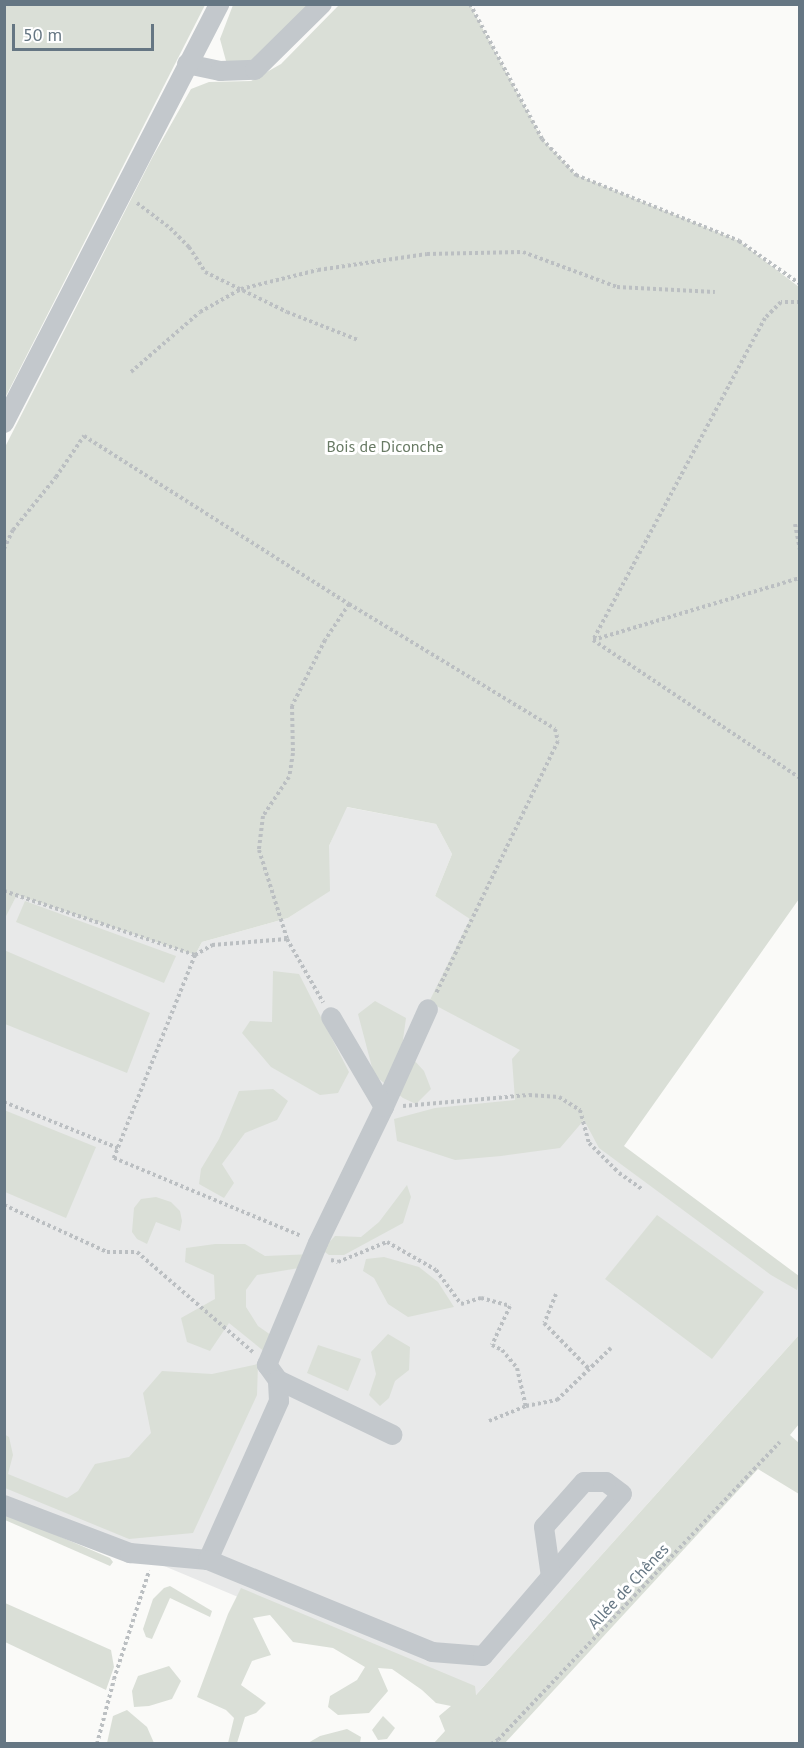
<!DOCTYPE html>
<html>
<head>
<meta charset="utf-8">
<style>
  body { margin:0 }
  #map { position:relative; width:804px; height:1748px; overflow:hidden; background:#fafaf8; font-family:"PT Sans",sans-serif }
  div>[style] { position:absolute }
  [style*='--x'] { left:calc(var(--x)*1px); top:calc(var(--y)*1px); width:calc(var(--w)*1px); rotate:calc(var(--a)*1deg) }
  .built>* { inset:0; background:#e8e9e9 }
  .green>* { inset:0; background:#dadfd7 }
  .path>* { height:4px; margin-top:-2px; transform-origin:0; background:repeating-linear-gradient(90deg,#bbbfc2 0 3px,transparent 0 6px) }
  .minor>* { height:20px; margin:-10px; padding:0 10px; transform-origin:10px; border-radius:10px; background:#c3c8cc }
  span { translate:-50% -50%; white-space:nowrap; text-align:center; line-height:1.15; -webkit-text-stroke:6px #fff; paint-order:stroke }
  .park-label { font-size:16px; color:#687a64 }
  .street-label { font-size:16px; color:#657683 }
  .frame { position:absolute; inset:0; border:6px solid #657683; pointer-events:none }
  .scale { position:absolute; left:12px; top:24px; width:142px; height:27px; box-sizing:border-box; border:3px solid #657683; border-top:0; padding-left:8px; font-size:18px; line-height:21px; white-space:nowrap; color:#657683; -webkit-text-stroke:4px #fff; paint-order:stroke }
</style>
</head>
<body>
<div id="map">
  <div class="built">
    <i style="clip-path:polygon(346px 807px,436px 824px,452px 854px,435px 896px,470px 918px,613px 1099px,619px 1152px,799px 1281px,799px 1335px,475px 1696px,157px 1563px,5px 1505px,4px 918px,17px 895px,195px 955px,202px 942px,288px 918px,329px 891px,329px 846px)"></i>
  </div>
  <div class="green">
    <i style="clip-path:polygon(4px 5px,205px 5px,5px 398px,4px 398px)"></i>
    <i style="clip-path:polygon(233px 5px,315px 5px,253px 62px,226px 61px,220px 39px)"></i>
    <i style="clip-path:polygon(339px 5px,470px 5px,542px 139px,576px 175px,739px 241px,799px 287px,799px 899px,624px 1146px,799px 1276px,797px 1290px,771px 1275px,599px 1148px,584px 1120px,560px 1148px,501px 1156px,455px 1160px,397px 1141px,394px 1119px,435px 1108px,515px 1100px,512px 1059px,520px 1050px,429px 1002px,470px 919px,435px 896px,452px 854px,436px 824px,347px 807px,329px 846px,330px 891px,288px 918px,202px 942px,195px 955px,17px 895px,5px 918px,5px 447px,152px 158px,191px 89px,209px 82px,251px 81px,281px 64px)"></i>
    <i style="clip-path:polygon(25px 901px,176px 956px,164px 983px,16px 922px)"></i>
    <i style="clip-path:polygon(4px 950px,150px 1013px,127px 1073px,5px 1024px)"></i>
    <i style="clip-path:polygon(273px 971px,299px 974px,349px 1072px,338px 1093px,320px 1095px,271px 1067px,242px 1033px,250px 1021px,272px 1022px)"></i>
    <i style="clip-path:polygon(375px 1001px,406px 1018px,402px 1047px,424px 1071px,431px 1089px,416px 1104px,403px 1098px,374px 1075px,358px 1014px)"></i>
    <i style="clip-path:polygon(273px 1089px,288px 1101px,277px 1120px,245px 1133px,222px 1164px,234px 1183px,224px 1198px,199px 1184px,201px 1169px,219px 1139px,239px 1091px)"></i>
    <i style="clip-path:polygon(4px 1110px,96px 1147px,66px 1218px,5px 1192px)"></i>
    <i style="clip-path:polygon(407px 1185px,411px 1197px,403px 1223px,344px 1255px,329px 1255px,322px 1250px,335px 1236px,361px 1237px,379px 1222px)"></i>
    <i style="clip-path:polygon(156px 1197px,171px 1202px,180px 1211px,182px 1221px,180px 1231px,156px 1222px,147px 1244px,137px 1239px,132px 1232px,134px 1208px,141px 1199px)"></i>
    <i style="clip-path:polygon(657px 1215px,764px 1292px,712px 1359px,605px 1279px)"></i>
    <i style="clip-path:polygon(215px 1244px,245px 1244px,265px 1256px,314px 1254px,299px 1268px,257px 1275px,246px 1290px,246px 1307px,258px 1326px,278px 1340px,271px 1357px,229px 1323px,210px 1351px,187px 1342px,181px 1318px,215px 1299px,214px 1275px,185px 1262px,186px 1248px)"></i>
    <i style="clip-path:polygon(384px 1257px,419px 1267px,438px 1282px,454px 1307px,408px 1317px,388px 1304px,374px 1278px,363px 1271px,366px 1259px)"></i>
    <i style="clip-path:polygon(388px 1334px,410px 1347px,409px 1370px,395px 1381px,389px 1398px,380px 1406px,369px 1395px,376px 1374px,371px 1352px)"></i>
    <i style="clip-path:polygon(799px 1335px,799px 1424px,790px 1435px,799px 1443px,799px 1494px,758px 1469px,505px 1743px,434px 1743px,445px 1731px,439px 1716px,451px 1706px,436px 1703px,422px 1690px,392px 1669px,378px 1668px,388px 1691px,369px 1713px,338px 1715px,328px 1707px,330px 1696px,357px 1680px,365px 1667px,333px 1648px,293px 1642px,270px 1615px,253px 1618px,271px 1655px,252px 1661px,241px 1685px,266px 1703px,256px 1713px,245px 1717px,237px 1743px,228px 1743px,234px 1718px,226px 1710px,197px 1697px,228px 1614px,241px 1588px,475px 1686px,476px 1695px)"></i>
    <i style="clip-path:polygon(318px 1345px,361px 1359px,348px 1391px,307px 1373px)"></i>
    <i style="clip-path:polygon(258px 1364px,257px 1395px,193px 1533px,129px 1539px,5px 1488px,4px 1434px,9px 1437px,13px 1455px,8px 1474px,67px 1498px,78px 1491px,95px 1464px,129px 1457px,151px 1433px,143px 1393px,162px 1371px,212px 1374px)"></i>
    <i style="clip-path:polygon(5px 1513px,110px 1558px,113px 1562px,110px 1566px,5px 1520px)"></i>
    <i style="clip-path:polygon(170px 1586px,212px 1611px,210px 1617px,170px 1598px,152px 1639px,146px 1637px,143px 1629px,153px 1599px,164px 1588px)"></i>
    <i style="clip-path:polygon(5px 1603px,111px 1650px,114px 1667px,106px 1690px,5px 1642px)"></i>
    <i style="clip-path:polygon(169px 1666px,181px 1681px,172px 1699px,149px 1706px,134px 1707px,132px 1691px,138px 1676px)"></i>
    <i style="clip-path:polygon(127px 1710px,147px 1727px,154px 1743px,107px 1743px,113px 1716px)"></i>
    <i style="clip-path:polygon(383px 1716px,395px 1728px,387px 1739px,378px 1740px,372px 1730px)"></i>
    <i style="clip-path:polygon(347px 1729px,361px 1737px,360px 1743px,308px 1743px,320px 1736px)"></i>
  </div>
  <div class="path">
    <i style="--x:470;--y:4;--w:153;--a:61.9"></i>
    <i style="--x:542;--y:139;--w:50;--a:46.6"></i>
    <i style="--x:576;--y:175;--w:176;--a:22"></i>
    <i style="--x:739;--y:241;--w:75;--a:35.2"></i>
    <i style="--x:137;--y:203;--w:41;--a:37.1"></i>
    <i style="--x:170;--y:228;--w:27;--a:45"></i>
    <i style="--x:189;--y:247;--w:30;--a:57"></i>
    <i style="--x:205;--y:272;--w:91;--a:26"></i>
    <i style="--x:287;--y:312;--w:76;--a:21.5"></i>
    <i style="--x:800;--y:302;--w:19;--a:180"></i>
    <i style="--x:781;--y:302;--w:23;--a:135"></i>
    <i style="--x:765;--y:318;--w:365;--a:118.1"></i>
    <i style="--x:593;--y:640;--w:249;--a:33.7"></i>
    <i style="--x:131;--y:372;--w:91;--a:-41"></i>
    <i style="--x:200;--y:312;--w:47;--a:-29.3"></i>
    <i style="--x:241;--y:289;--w:79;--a:-13.9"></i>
    <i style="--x:318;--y:270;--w:110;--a:-8.4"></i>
    <i style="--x:427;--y:254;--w:96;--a:-1.2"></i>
    <i style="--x:523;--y:252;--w:100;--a:20.4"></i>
    <i style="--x:617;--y:287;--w:98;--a:2.9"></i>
    <i style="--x:795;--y:524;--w:26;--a:79"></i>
    <i style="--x:4;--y:549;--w:21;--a:-65"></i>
    <i style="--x:13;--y:530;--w:68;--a:-50.9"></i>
    <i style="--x:56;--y:477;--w:50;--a:-55.7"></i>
    <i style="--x:84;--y:436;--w:314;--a:32.4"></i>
    <i style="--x:349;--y:604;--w:43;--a:123.7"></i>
    <i style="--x:325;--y:640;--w:74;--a:116.6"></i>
    <i style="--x:292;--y:706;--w:47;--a:88.8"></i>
    <i style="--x:293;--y:753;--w:24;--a:99"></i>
    <i style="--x:289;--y:777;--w:47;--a:123.7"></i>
    <i style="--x:263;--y:816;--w:34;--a:97"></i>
    <i style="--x:259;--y:850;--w:93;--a:72.5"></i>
    <i style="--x:349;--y:604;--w:241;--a:31.2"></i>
    <i style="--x:555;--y:729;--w:12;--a:76"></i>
    <i style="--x:558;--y:741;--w:280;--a:115.8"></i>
    <i style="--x:593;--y:640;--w:216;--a:-16.7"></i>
    <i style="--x:4;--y:891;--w:201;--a:18.5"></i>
    <i style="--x:195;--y:955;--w:219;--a:111.8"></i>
    <i style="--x:114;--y:1158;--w:203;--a:22.6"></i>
    <i style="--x:195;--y:955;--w:20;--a:-30"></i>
    <i style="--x:212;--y:945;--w:75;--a:-4.6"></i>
    <i style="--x:287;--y:939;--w:73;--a:60.3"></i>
    <i style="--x:4;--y:1102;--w:123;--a:22"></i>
    <i style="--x:403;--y:1106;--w:126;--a:-5"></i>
    <i style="--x:529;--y:1095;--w:30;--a:4"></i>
    <i style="--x:559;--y:1097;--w:25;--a:32"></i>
    <i style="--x:580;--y:1110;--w:34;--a:75"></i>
    <i style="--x:589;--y:1143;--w:42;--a:45"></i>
    <i style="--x:619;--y:1173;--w:28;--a:35"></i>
    <i style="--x:4;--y:1205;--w:113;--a:24.5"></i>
    <i style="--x:107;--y:1252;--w:30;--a:0"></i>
    <i style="--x:137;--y:1252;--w:153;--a:40.8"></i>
    <i style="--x:331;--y:1260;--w:7;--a:16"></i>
    <i style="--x:338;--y:1262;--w:53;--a:-22.2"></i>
    <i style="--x:387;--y:1242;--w:56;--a:29.7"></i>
    <i style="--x:436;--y:1270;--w:42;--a:53.7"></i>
    <i style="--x:461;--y:1304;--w:21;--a:-17"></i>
    <i style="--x:481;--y:1298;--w:30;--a:15"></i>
    <i style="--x:510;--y:1306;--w:43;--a:114.8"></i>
    <i style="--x:492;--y:1345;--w:11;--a:27"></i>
    <i style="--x:502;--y:1350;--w:23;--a:50"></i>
    <i style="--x:517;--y:1368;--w:39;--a:77"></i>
    <i style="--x:526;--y:1406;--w:32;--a:-11"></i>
    <i style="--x:557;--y:1400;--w:75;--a:-43.9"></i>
    <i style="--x:556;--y:1294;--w:31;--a:112"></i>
    <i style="--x:544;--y:1323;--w:64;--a:45.6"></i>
    <i style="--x:489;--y:1421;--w:40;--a:-22"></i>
    <i style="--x:97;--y:1744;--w:67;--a:-75.3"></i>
    <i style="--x:114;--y:1679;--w:114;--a:-72"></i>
    <i style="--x:491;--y:1744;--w:8;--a:-30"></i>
    <i style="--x:498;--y:1740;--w:410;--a:-46.6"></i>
  </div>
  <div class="minor">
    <i style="--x:187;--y:64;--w:34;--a:12"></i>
    <i style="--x:220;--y:71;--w:35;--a:-2"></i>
    <i style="--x:255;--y:70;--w:94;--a:-44.6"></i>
    <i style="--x:4;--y:423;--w:471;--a:-62.8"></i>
    <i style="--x:384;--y:1107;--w:107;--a:-65.8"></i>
    <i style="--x:278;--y:1380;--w:19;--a:-126"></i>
    <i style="--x:267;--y:1365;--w:132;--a:-67.3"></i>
    <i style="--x:318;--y:1243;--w:151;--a:-64.1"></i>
    <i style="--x:384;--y:1107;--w:104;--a:-120.5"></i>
    <i style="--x:4;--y:1505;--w:135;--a:20.9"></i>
    <i style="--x:130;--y:1553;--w:78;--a:5.1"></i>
    <i style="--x:208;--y:1560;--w:174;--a:-65.9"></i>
    <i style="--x:279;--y:1401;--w:21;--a:-93"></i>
    <i style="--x:278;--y:1380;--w:127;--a:25.6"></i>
    <i style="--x:208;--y:1560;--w:242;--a:22.3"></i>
    <i style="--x:432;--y:1652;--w:51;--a:4.5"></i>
    <i style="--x:483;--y:1656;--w:213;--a:-49.4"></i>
    <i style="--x:622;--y:1494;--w:20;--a:-143"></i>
    <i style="--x:606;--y:1482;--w:22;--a:180"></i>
    <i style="--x:584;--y:1482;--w:60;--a:131.6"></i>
    <i style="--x:544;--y:1527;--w:50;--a:82"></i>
  </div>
  <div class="park-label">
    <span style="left:385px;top:446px">Bois de Diconche</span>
  </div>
  <div class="street-label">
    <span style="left:628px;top:1586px;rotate:-47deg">Allée de Chênes</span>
  </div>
  <div class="frame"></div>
  <div class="scale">50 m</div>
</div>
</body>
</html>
